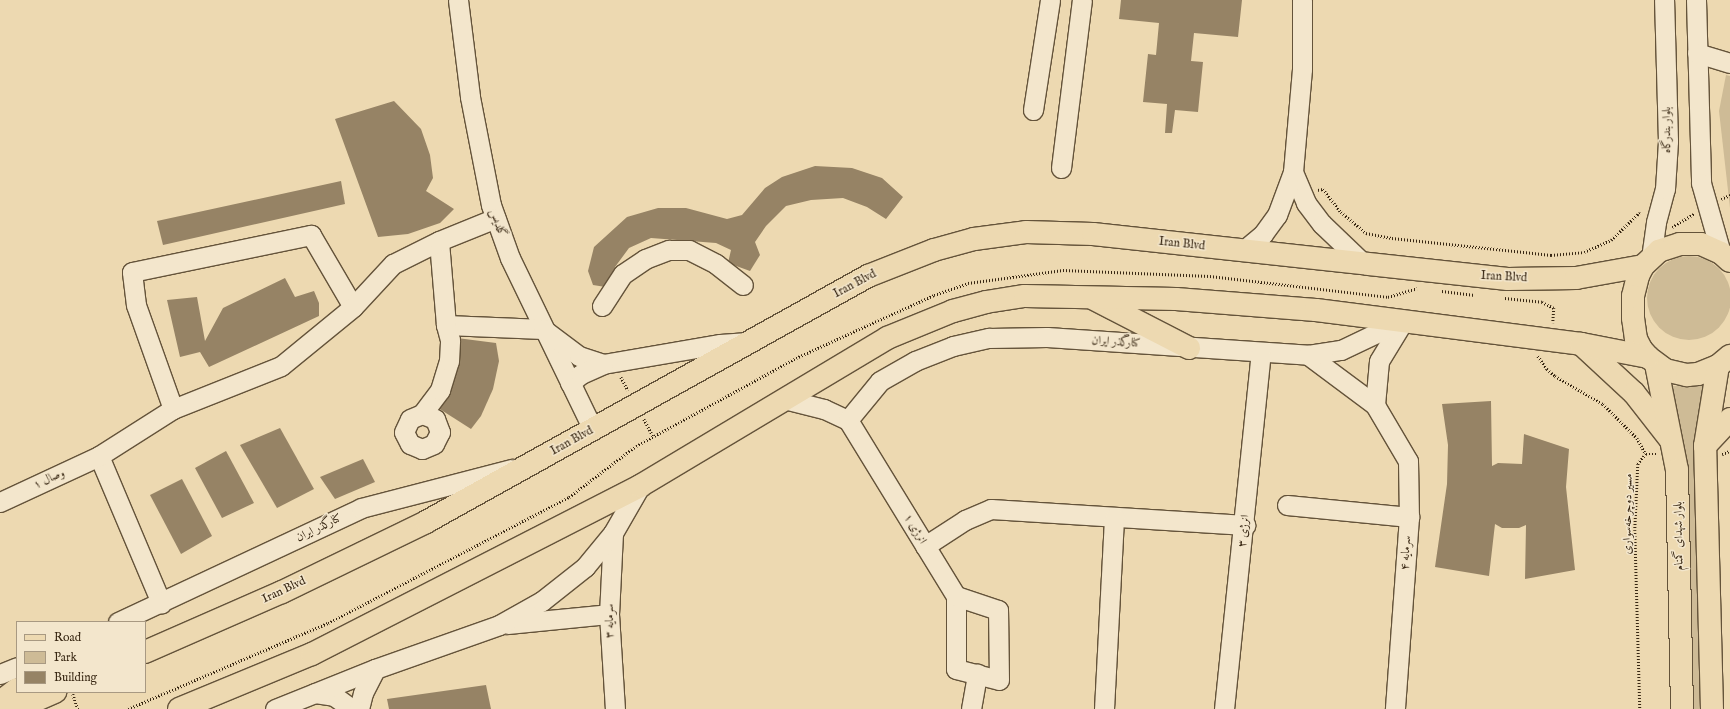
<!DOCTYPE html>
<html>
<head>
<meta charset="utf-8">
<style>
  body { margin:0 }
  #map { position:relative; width:1730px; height:709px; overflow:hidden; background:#edd9b1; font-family:"IM FELL English",Amiri,serif }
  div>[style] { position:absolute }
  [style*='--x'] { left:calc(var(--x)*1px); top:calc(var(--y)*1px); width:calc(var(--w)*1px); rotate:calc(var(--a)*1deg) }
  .green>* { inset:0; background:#cebb96 }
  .round { border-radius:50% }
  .building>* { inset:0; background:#968365 }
  .path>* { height:2.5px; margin-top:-1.25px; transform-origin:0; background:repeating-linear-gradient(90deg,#372612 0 1px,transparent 0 3px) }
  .roads { filter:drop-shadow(1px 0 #64533a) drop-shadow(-1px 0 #64533a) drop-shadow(0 1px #64533a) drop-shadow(0 -1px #64533a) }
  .minor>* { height:19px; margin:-9.5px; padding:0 9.5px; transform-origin:9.5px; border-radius:9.5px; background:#f3e6cc }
  .major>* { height:22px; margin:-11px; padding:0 11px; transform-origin:11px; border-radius:11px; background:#edd9b1 }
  span { translate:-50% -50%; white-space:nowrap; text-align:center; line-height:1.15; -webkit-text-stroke:3px #f3e6cc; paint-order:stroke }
  .street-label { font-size:12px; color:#372612 }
  .legend { position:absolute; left:16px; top:621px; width:130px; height:72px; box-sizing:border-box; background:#f3e6cc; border:1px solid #a89982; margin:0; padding:5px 7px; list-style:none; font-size:12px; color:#372612 }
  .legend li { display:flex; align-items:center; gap:8px; height:20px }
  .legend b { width:20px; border:1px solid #a89982 }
</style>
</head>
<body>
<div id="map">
  <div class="green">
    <i style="clip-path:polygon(1726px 75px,1730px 76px,1730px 208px,1719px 111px)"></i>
    <i class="round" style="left:1647px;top:256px;width:84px;height:84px"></i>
    <i style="clip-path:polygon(1671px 386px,1706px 386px,1702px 709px,1686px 709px,1681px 430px)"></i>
  </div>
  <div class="building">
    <i style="clip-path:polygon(1121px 0,1242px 0,1238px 37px,1194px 33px,1191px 61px,1203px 62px,1198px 112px,1175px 110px,1172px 133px,1165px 133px,1167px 104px,1143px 102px,1148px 54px,1156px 55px,1159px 23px,1119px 19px)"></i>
    <i style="clip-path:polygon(394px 101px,421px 129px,430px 155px,433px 178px,426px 191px,454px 209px,440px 223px,408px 234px,378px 237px,335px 119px)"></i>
    <i style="clip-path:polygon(815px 166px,852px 168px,882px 178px,903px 197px,886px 219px,867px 207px,843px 198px,811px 200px,786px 206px,766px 226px,755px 242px,760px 255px,750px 271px,728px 263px,731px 250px,716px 243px,651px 238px,629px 248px,615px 267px,612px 288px,593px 285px,588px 271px,594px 247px,627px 217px,658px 208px,686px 208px,727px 219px,742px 215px,765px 188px,782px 177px)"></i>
    <i style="clip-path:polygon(341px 181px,345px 204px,163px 245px,157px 221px)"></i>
    <i style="clip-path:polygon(285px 278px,295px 297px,314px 291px,319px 303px,319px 316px,209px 367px,200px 352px,180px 357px,167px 300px,197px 297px,205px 341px,223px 308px)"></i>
    <i style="clip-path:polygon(457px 338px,496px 343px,499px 361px,493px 389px,481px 416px,471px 429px,435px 406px)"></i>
    <i style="clip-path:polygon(1491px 401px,1492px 466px,1498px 463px,1522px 464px,1524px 434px,1569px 449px,1566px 487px,1575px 570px,1525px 579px,1526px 525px,1519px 528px,1502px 528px,1495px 524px,1489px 576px,1435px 567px,1447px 484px,1448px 445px,1442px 404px)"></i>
    <i style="clip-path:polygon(280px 428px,314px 489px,277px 508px,240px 445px)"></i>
    <i style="clip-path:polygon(226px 451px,254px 503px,222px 518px,195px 468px)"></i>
    <i style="clip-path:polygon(363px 459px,375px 482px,335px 499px,320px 477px)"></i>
    <i style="clip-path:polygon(182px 479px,212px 536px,181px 554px,150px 495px)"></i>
    <i style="clip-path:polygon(486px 685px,491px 709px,389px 709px,387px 699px)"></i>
  </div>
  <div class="path">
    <i style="--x:1318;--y:190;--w:5;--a:-11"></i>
    <i style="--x:1323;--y:189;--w:29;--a:52"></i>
    <i style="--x:1341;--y:212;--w:33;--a:40"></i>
    <i style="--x:1366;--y:233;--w:26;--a:11"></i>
    <i style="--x:1392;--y:238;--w:160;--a:6.1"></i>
    <i style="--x:1551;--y:255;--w:33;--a:-5"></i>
    <i style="--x:1584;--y:252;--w:30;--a:-24"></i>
    <i style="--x:1611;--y:240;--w:39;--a:-44"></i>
    <i style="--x:1639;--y:213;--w:2;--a:27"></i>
    <i style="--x:1721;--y:199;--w:10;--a:-24"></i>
    <i style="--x:1672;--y:227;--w:26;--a:-31"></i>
    <i style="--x:1442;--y:291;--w:33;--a:7"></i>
    <i style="--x:1505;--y:298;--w:37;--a:6"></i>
    <i style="--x:1542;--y:302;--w:13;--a:27"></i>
    <i style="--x:1554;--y:308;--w:15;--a:94"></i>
    <i style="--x:1538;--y:356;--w:16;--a:55"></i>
    <i style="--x:1547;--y:369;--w:11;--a:41"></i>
    <i style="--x:1555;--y:376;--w:56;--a:30.3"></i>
    <i style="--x:1603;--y:404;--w:48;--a:45"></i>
    <i style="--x:1637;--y:438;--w:18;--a:61"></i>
    <i style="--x:1646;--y:454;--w:13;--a:129"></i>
    <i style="--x:1638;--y:464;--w:66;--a:92.6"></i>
    <i style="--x:1635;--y:530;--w:179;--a:88.4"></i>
    <i style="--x:621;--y:377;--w:15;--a:62"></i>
    <i style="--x:644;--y:419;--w:19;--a:62"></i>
    <i style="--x:1646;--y:454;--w:11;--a:0"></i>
    <i style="--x:1722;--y:454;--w:9;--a:-21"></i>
    <i style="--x:73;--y:694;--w:16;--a:72"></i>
    <i style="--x:128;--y:709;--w:218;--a:-23.3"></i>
    <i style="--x:328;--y:623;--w:272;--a:-27.6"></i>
    <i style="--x:569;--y:497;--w:84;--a:-37.3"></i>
    <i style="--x:636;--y:446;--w:183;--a:-28.8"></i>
    <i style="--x:796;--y:358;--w:152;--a:-24.5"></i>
    <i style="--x:934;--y:295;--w:36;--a:-19"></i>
    <i style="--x:968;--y:283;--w:96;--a:-7.8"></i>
    <i style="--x:1063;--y:270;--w:147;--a:2.3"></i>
    <i style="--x:1210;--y:276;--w:179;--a:6.7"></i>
    <i style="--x:1388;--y:297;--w:30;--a:-17"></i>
  </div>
  <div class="roads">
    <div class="minor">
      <i style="--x:458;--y:0;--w:98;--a:82.9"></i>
      <i style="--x:470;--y:97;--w:110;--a:79"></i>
      <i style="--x:491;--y:205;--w:56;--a:70.3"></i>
      <i style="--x:510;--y:258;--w:191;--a:64.2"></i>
      <i style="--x:1696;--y:0;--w:183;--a:88.4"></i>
      <i style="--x:1701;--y:183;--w:73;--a:74.1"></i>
      <i style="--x:1697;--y:53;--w:34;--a:17"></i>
      <i style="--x:1033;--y:110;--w:111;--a:-81.2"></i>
      <i style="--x:1061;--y:168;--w:169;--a:-82.9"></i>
      <i style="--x:1293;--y:172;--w:34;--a:67"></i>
      <i style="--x:1306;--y:203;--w:26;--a:53"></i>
      <i style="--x:1322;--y:224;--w:57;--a:43.6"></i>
      <i style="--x:1244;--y:250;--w:25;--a:-40"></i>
      <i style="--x:1263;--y:234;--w:24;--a:-54"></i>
      <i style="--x:1277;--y:215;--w:46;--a:-69.6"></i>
      <i style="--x:1293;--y:172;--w:103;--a:-85"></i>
      <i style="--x:1302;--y:69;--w:69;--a:-90"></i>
      <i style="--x:1651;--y:258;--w:36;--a:-82"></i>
      <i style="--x:1656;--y:222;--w:34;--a:-75"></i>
      <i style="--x:1665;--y:189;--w:48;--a:-86.4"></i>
      <i style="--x:1668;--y:141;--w:141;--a:-91.6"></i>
      <i style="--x:602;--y:306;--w:38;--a:-57"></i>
      <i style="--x:623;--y:274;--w:27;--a:-34"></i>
      <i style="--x:645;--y:259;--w:26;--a:-21"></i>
      <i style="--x:669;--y:250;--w:20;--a:0"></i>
      <i style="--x:689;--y:250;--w:30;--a:27"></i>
      <i style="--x:716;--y:264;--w:34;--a:38"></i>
      <i style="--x:446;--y:325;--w:97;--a:2.4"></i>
      <i style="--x:543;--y:329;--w:45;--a:36.9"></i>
      <i style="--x:579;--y:356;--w:25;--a:18"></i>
      <i style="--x:603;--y:364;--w:119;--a:-9.7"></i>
      <i style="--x:720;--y:344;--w:28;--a:-4"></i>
      <i style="--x:1308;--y:355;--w:84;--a:36.7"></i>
      <i style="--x:1375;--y:405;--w:65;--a:59.5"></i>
      <i style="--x:1408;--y:461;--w:56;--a:89"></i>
      <i style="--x:1409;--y:517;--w:193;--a:94.2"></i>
      <i style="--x:570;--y:383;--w:14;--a:-39"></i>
      <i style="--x:581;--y:374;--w:24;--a:-24"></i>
      <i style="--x:784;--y:399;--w:41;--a:14"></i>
      <i style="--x:824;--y:409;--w:26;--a:25"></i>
      <i style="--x:848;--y:420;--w:206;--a:58.5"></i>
      <i style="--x:956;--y:596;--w:73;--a:90"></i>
      <i style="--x:956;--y:669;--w:44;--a:14.3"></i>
      <i style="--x:999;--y:680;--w:70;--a:-90.8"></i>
      <i style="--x:998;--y:610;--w:44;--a:-161.6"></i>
      <i style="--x:1375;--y:405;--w:44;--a:-84.8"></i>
      <i style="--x:1379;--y:361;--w:48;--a:-58.6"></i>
      <i style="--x:173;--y:409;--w:110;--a:-109.6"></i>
      <i style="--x:136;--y:305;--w:33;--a:-97"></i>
      <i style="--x:132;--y:272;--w:183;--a:-11.7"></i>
      <i style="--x:311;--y:235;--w:83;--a:59.7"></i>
      <i style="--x:422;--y:414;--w:14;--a:21"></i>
      <i style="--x:435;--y:419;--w:14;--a:69"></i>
      <i style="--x:440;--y:432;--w:13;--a:117"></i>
      <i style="--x:434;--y:444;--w:13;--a:157"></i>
      <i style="--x:422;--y:449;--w:13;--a:-157"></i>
      <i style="--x:410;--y:444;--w:13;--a:-117"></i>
      <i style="--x:404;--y:432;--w:14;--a:-65"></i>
      <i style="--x:410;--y:419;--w:13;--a:-23"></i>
      <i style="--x:422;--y:414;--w:30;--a:-53"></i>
      <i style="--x:440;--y:390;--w:30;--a:-73"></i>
      <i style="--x:449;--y:361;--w:21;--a:-87"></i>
      <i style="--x:450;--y:340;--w:16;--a:-105"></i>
      <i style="--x:446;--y:325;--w:84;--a:-94.8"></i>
      <i style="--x:848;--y:420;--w:50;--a:-50.6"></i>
      <i style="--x:880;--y:381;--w:40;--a:-29.7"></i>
      <i style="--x:915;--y:361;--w:41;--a:-21.5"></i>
      <i style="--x:953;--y:346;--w:37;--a:-13"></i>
      <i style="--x:989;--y:338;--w:58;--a:-1"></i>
      <i style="--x:1047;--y:337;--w:262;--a:3.9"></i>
      <i style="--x:1308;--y:355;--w:33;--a:-9"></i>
      <i style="--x:1341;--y:350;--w:70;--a:-25.5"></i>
      <i style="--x:99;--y:456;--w:160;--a:67.1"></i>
      <i style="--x:0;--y:502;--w:109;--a:-24.9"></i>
      <i style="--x:99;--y:456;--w:88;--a:-32.4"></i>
      <i style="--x:173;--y:409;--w:116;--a:-21.7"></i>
      <i style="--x:281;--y:366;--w:93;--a:-39.3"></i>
      <i style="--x:353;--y:307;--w:59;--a:-47.1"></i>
      <i style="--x:393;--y:264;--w:51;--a:-26.6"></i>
      <i style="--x:439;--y:241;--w:61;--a:-22"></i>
      <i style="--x:1287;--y:505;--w:123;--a:5.6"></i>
      <i style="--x:613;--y:533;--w:81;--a:92.8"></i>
      <i style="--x:609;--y:614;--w:95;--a:86.4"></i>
      <i style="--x:925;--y:546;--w:48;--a:-33"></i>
      <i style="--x:965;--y:520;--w:28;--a:-23"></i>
      <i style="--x:991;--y:509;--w:255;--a:3.6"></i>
      <i style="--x:118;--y:622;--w:268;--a:-25.1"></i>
      <i style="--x:361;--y:508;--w:156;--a:-14.5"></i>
      <i style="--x:507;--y:624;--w:102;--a:-5.6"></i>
      <i style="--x:0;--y:674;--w:18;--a:-22"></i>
      <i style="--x:315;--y:693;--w:19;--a:9"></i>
      <i style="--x:334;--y:696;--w:22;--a:36"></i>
      <i style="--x:275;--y:709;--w:108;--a:-21.8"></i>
      <i style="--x:375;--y:669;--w:132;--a:-19.5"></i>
      <i style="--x:499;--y:625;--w:49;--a:-29.2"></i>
      <i style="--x:542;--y:601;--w:55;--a:-38.3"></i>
      <i style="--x:585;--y:567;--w:44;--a:-50.5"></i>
      <i style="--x:613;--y:533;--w:54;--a:-60.1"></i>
      <i style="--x:359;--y:709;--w:16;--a:-76"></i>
      <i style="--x:363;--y:693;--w:27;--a:-63"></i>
      <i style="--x:971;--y:709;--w:36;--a:-80"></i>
      <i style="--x:1104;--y:709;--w:192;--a:-87"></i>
      <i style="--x:1224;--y:709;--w:358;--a:-84.1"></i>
    </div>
    <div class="major">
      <i style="--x:1730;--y:261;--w:12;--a:-138"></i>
      <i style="--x:1721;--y:253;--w:22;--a:-156"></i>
      <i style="--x:1701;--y:244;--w:21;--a:180"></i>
      <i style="--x:1680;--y:244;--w:22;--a:162"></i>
      <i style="--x:1659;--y:251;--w:22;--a:137"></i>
      <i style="--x:1643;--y:266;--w:11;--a:117"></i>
      <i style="--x:1638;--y:276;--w:21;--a:104"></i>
      <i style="--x:1633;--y:296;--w:22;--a:90"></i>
      <i style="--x:1633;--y:318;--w:21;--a:82"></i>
      <i style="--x:1636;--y:339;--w:11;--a:63"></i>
      <i style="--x:1641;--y:349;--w:11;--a:49"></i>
      <i style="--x:1648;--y:357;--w:21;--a:37"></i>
      <i style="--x:1665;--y:370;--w:23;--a:13"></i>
      <i style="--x:1687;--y:375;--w:11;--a:-5"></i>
      <i style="--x:1698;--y:374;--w:22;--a:-22"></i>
      <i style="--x:1718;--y:366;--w:16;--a:-40"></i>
      <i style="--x:1094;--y:299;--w:107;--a:27.3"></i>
      <i style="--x:1581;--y:344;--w:72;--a:42.8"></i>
      <i style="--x:1634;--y:393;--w:58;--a:52"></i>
      <i style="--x:1656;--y:364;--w:108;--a:78.8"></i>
      <i style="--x:1677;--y:470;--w:239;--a:88.8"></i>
      <i style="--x:1705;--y:446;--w:37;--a:-47"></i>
      <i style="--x:145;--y:652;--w:150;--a:-23.7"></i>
      <i style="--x:282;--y:592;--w:160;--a:-25.9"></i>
      <i style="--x:426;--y:522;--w:506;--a:-29.1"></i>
      <i style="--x:868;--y:276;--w:71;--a:-21.5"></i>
      <i style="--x:934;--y:250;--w:41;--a:-15.4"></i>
      <i style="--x:974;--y:239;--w:52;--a:-7.7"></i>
      <i style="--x:1026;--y:232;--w:67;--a:1.7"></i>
      <i style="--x:1093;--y:234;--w:417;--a:6.2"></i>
      <i style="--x:1508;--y:279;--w:68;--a:-0.8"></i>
      <i style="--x:1576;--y:278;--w:68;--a:-10.2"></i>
      <i style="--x:0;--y:702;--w:21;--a:-37"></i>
      <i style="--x:16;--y:709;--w:43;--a:-23.6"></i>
      <i style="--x:179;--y:709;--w:144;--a:-22.5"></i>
      <i style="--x:312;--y:654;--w:369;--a:-27.1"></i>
      <i style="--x:640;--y:486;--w:288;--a:-30.9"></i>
      <i style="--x:887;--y:338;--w:71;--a:-22.2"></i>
      <i style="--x:953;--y:311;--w:34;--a:-15"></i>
      <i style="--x:986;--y:302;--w:39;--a:-9"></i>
      <i style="--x:1025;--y:296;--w:151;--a:1.1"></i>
      <i style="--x:1176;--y:299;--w:140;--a:4.5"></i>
      <i style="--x:1316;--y:310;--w:267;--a:7.3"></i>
      <i style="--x:1581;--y:344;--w:68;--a:11"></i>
      <i style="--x:1712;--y:709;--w:263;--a:-91.5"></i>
      <i style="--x:1705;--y:446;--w:81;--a:-80.8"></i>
    </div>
  </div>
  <div class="street-label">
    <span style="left:1667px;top:130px;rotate:-90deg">بلوار بندرگاه</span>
    <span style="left:498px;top:223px;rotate:70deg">گلدیس</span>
    <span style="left:1182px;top:244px;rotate:6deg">Iran Blvd</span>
    <span style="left:1504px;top:277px;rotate:3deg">Iran Blvd</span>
    <span style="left:855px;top:284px;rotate:-28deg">Iran Blvd</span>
    <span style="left:1116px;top:342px;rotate:4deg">کنارگذر ایران</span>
    <span style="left:572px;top:441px;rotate:-29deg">Iran Blvd</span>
    <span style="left:49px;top:479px;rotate:-25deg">وصال ۱</span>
    <span style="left:1628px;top:514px;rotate:-89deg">مسیر دوچرخه‌سواری</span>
    <span style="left:319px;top:528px;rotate:-26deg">کنارگذر ایران</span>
    <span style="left:915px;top:529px;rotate:59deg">انرژی ۱</span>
    <span style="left:1244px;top:531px;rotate:-84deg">انرژی ۳</span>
    <span style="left:1679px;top:536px;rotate:-91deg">بلوار شهدای گمنام</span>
    <span style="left:1406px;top:553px;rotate:-86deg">سرمایه ۴</span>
    <span style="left:284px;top:590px;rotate:-25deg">Iran Blvd</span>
    <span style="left:610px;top:621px;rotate:-91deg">سرمایه ۳</span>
  </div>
  <ul class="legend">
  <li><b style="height:5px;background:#edd9b1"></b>Road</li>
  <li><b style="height:11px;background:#cebb96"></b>Park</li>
  <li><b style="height:11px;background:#968365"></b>Building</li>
  </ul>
</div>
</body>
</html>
